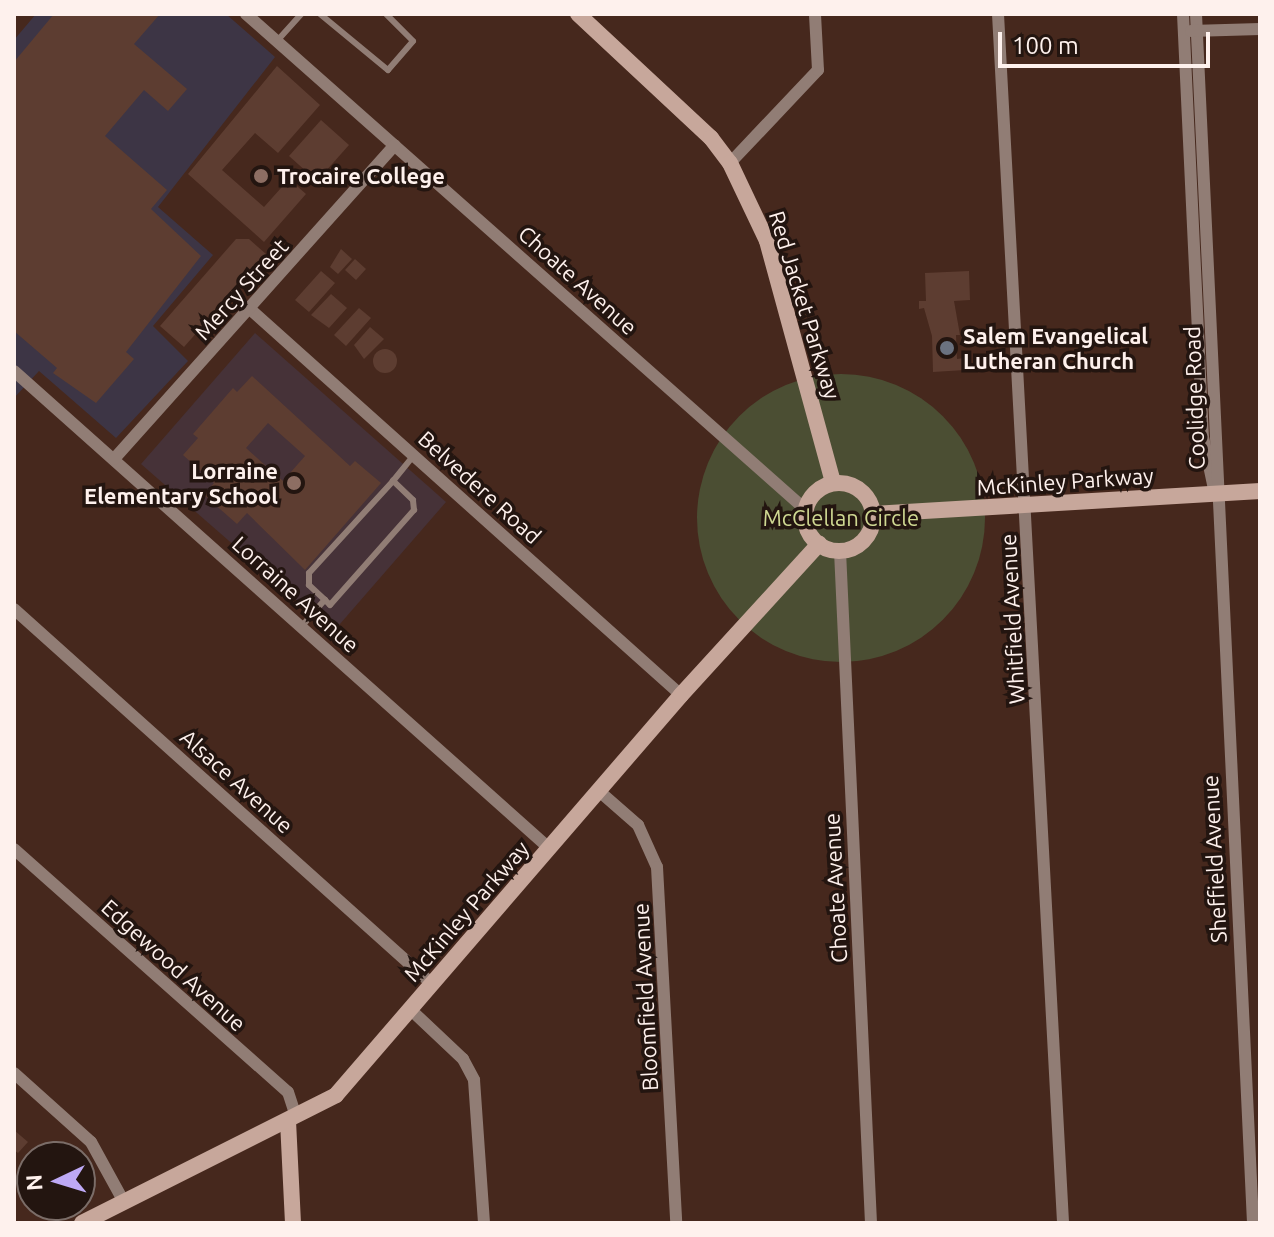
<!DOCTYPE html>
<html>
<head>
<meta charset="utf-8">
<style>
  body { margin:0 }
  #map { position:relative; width:1274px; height:1237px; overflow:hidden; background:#46281d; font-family:Ubuntu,sans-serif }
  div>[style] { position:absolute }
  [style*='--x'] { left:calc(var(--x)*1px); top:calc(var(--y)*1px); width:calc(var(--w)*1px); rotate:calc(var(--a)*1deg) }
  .education>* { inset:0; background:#463238 }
  .medical>* { inset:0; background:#3d3545 }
  .green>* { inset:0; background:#4b4e33 }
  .round { border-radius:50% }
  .building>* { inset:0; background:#5d3d31 }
  .lane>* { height:6px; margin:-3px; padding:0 3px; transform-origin:3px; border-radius:3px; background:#917d75 }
  .street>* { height:12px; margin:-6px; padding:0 6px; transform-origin:6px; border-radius:6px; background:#917d75 }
  .secondary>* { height:16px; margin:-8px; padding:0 8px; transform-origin:8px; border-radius:8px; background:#c7a79b }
  .secondary>.ring { margin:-8px; padding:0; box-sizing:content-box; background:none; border:16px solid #c7a79b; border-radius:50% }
  .dots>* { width:22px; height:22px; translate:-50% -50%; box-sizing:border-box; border:4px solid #231510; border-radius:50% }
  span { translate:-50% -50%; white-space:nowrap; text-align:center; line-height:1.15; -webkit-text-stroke:7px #231510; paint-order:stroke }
  .poi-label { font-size:22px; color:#fef1ed; font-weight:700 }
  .left { translate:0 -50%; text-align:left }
  .right { translate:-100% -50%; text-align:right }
  .street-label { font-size:22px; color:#fef1ed }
  .park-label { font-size:22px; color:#cfd892 }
  .frame { position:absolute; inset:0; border:16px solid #fef1ed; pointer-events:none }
  .north { position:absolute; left:16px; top:1141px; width:80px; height:80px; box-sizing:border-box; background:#231510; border:2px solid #7b6d68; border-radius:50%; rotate:266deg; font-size:22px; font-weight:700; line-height:32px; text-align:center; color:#fef1ed }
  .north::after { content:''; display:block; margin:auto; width:28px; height:36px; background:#bea9f5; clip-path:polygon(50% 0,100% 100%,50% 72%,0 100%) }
  .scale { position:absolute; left:998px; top:32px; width:212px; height:36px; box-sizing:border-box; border:4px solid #fef1ed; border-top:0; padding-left:10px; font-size:24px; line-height:28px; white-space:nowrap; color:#fef1ed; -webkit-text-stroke:6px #231510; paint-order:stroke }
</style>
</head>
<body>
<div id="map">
  <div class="education">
    <i style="clip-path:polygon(255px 333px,446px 502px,333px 632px,141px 464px)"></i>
  </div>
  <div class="medical">
    <i style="clip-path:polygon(36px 14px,226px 14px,275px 57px,158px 207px,213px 255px,153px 326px,188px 361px,116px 438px,39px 371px,14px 398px,14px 40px)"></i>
  </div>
  <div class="green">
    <i class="round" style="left:697px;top:374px;width:288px;height:288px"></i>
  </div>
  <div class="building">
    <i style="clip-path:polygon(54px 14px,160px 14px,134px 44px,187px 89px,168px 111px,144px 90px,105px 136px,167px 190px,151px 209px,201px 256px,126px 352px,134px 359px,96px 403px,53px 373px,57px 368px,14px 331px,14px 62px)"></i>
    <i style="clip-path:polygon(277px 66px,320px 105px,278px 153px,255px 133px,222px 170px,264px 207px,289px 179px,306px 194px,264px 242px,188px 174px)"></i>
    <i style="clip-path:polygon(321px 120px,349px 145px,317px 181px,289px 156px)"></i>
    <i style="clip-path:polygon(236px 239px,249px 239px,266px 254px,184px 347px,160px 326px)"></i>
    <i style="clip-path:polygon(341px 249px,352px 259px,338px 274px,330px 267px)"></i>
    <i style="clip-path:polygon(355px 259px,366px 269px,356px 280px,345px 270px)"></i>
    <i style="clip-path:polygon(321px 271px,335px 283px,309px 312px,295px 300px)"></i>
    <i style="clip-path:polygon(969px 271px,970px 300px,954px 301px,960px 335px,956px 335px,957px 359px,964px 358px,965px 370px,933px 372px,932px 336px,924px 308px,919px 309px,919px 301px,926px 301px,925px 273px)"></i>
    <i style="clip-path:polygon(331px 294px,347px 308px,329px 328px,311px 315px)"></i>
    <i style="clip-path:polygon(359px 308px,371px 318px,346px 346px,334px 335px)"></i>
    <i style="clip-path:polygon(370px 327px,384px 339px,364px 359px,354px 345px)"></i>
    <i class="round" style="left:373px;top:349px;width:24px;height:24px"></i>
    <i style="clip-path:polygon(evenodd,252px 376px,350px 466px,355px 461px,381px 483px,305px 570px,247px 513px,237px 524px,204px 495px,214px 483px,183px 455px,198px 438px,193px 434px,233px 388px,237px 392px,252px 376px,268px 423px,305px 456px,283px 481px,246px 448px,268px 423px)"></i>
    <i style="clip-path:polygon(14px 1130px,28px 1142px,18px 1153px,14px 1150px)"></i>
  </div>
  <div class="lane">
    <i style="--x:320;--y:14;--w:88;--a:39.5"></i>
    <i style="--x:388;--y:70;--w:38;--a:-49"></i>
    <i style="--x:413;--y:41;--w:38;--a:-135"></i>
    <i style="--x:277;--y:41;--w:36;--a:-48"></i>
    <i style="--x:325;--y:600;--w:22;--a:-137"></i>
    <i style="--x:309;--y:585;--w:12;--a:-90"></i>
    <i style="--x:309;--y:573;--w:125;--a:-47.6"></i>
    <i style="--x:302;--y:626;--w:35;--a:-49"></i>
    <i style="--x:325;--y:600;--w:7;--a:45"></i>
    <i style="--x:330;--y:605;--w:127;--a:-48.5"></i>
    <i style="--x:414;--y:510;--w:10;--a:-96"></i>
    <i style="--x:413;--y:500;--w:28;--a:-136"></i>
    <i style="--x:393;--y:481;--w:33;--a:-51"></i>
  </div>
  <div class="street">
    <i style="--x:246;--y:14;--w:748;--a:41.53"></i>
    <i style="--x:998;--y:14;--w:1211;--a:86.92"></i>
    <i style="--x:1183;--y:14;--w:423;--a:87.3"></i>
    <i style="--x:1203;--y:437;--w:53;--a:78.1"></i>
    <i style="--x:1196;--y:14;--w:1210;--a:87.3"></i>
    <i style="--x:1191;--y:31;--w:69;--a:-1.7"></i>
    <i style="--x:730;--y:163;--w:128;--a:-46.6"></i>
    <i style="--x:818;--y:70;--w:56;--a:-93.1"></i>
    <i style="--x:251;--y:310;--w:577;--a:41.84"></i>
    <i style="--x:14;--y:371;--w:717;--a:41.72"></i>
    <i style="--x:114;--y:459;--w:421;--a:-48.2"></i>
    <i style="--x:840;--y:551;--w:673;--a:87.36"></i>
    <i style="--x:14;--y:609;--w:562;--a:41.9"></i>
    <i style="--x:599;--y:791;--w:52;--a:41.1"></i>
    <i style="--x:638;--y:825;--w:46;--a:65.7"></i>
    <i style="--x:657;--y:867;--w:357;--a:86.9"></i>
    <i style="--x:14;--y:849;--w:366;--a:41.6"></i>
    <i style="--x:288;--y:1092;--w:26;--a:72"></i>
    <i style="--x:410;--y:1009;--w:73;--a:43.3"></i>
    <i style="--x:463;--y:1059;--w:24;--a:62"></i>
    <i style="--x:474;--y:1080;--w:143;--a:86"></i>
    <i style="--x:14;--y:1073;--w:103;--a:41.9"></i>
    <i style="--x:91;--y:1142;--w:68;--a:61.2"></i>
  </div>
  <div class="secondary">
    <i style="--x:578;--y:14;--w:182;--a:43"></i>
    <i style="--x:711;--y:138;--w:31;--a:53"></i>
    <i style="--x:730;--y:163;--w:86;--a:64.6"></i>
    <i style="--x:767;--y:241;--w:251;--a:74.7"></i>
    <i class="ring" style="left:805px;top:483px;width:52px;height:52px"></i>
    <i style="--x:873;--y:514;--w:388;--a:-3.4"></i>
    <i style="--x:288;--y:1121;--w:102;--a:87.2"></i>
    <i style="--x:82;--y:1223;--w:284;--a:-26.7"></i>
    <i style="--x:336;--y:1095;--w:528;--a:-49.22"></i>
    <i style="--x:681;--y:695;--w:205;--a:-47.6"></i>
  </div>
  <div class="dots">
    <i style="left:261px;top:176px;background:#8d6e63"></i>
    <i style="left:947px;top:348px;background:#6b7280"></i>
    <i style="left:294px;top:483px;background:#8d6e63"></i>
  </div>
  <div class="poi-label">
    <span class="left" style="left:277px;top:176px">Trocaire College</span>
    <span class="left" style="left:963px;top:348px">Salem Evangelical<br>Lutheran Church</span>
    <span class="right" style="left:278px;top:483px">Lorraine<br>Elementary School</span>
  </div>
  <div class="street-label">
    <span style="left:578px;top:280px;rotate:42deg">Choate Avenue</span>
    <span style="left:241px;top:289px;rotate:-48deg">Mercy Street</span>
    <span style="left:805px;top:305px;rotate:73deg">Red Jacket Parkway</span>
    <span style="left:1194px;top:398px;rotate:-92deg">Coolidge Road</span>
    <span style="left:1065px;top:481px;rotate:-4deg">McKinley Parkway</span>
    <span style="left:480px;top:487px;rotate:42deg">Belvedere Road</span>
    <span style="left:296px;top:594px;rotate:42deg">Lorraine Avenue</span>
    <span style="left:1012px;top:619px;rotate:-93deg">Whitfield Avenue</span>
    <span style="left:237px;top:781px;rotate:42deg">Alsace Avenue</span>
    <span style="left:1214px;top:859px;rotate:-93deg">Sheffield Avenue</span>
    <span style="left:835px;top:888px;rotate:-93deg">Choate Avenue</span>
    <span style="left:466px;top:911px;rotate:-49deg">McKinley Parkway</span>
    <span style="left:174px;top:965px;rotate:42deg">Edgewood Avenue</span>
    <span style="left:645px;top:997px;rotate:-93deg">Bloomfield Avenue</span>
  </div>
  <div class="park-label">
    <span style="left:841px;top:518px">McClellan Circle</span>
  </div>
  <div class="frame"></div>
  <div class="north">N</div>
  <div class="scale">100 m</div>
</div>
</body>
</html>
